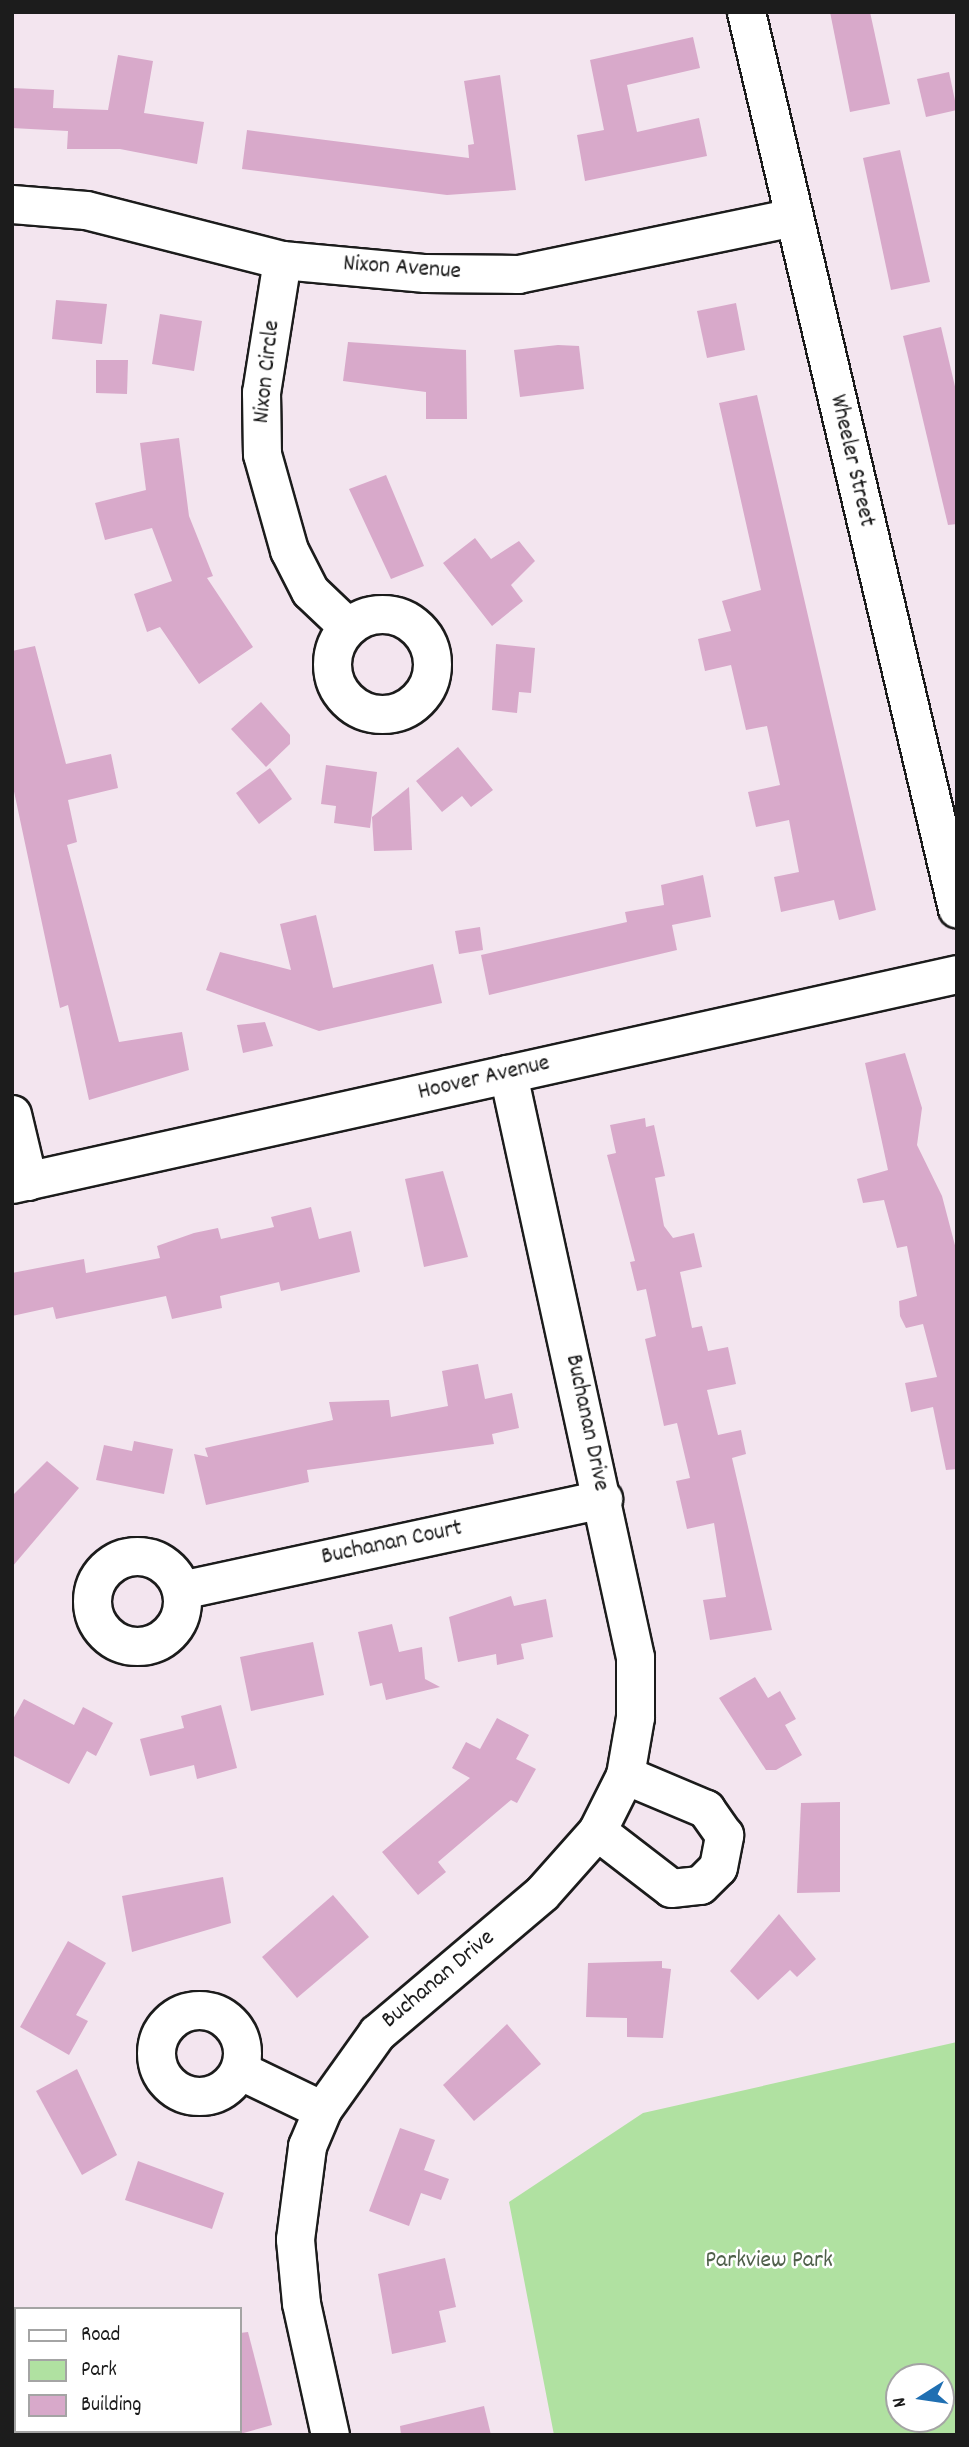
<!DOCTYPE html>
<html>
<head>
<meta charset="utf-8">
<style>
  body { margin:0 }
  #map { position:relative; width:969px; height:2447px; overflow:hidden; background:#f3e5ef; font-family:Dekko,sans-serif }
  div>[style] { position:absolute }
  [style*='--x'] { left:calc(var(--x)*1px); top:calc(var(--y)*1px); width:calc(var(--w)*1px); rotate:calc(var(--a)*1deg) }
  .green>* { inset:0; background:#b0e1a1 }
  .building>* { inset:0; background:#d8a9ca }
  .roads { filter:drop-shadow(2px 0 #1c1c1c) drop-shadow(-2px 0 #1c1c1c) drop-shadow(0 2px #1c1c1c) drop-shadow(0 -2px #1c1c1c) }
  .minor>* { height:37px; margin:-18.5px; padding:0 18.5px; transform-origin:18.5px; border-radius:18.5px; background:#fff }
  .minor>.ring { margin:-18.5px; padding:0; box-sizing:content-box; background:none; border:37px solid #fff; border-radius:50% }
  span { translate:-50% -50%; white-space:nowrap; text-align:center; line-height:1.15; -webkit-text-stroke:5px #fff; paint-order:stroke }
  .street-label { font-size:24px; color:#1c1c1c }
  .park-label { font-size:24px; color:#50614b }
  .frame { position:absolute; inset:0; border:14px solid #1c1c1c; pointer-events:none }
  .legend { position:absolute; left:14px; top:2307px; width:228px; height:126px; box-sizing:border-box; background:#fff; border:2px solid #a4a4a4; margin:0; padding:9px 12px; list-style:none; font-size:21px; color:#1c1c1c }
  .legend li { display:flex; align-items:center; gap:14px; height:35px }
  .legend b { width:35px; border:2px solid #a4a4a4 }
  .north { position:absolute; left:885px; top:2363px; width:70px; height:70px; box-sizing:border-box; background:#fff; border:2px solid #a4a4a4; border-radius:50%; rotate:258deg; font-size:19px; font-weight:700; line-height:28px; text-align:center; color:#1c1c1c }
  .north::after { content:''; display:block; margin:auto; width:24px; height:32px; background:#1f6fb2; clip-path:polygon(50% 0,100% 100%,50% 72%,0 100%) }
</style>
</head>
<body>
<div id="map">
  <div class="green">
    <i style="clip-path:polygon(evenodd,957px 2042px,957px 2435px,554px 2435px,509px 2202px,643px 2113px,957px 2042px,899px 2377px,941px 2377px,941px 2419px,899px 2419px,899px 2377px)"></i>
  </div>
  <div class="building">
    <i style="clip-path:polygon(830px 12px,870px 12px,890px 104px,850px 112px)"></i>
    <i style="clip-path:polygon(693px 37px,700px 68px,627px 85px,637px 132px,699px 118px,707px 156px,585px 181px,577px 135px,604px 130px,590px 60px)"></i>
    <i style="clip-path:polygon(118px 55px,153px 61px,144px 113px,204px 122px,197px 164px,120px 149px,67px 149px,68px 131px,12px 128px,12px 88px,54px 90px,53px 108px,108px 110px)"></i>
    <i style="clip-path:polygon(949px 72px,957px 110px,926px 117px,917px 79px)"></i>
    <i style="clip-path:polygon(500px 75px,516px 190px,447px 195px,242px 169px,247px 130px,469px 158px,468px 145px,474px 144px,464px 81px)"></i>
    <i style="clip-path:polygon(900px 150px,930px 282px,891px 290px,863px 158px)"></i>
    <i style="clip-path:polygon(56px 300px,107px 304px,102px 344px,52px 339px)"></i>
    <i style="clip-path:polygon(736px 303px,745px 350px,707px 358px,697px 311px)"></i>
    <i style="clip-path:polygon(160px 314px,202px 321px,194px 371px,152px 364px)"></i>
    <i style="clip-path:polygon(941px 327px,957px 395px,957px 524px,948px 525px,903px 336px)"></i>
    <i style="clip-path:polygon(348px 342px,466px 350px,467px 419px,426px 419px,426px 392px,343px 381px)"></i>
    <i style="clip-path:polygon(558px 345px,579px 346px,584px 389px,520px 397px,514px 350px)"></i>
    <i style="clip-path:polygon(96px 360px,128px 360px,127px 394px,96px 393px)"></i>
    <i style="clip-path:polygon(757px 395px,876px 910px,839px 920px,834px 900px,781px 912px,774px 877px,799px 872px,789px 820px,756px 827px,748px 792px,780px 785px,767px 726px,746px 730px,731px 665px,705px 671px,698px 639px,731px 631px,722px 601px,761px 590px,719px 403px)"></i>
    <i style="clip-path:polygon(179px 438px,189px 516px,213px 576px,207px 578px,253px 647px,199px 684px,160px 627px,147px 632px,134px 594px,172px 581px,152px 528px,105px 540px,95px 503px,146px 490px,140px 443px)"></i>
    <i style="clip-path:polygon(386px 475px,424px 566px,391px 579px,349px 489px)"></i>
    <i style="clip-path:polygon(475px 538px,491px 559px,519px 541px,535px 561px,511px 585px,523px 601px,492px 626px,443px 563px)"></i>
    <i style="clip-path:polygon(496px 644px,535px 648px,531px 693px,519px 692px,517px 713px,492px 710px)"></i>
    <i style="clip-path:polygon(35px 646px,66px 764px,111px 754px,118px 788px,68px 800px,77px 842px,67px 845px,119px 1042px,182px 1032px,189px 1070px,89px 1100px,68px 1005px,60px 1008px,12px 782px,12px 651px)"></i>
    <i style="clip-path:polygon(261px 702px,290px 735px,290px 744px,266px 767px,231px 729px)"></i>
    <i style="clip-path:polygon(458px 747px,493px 790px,471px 807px,462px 796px,442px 812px,416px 781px)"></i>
    <i style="clip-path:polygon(326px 765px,377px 772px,370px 828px,334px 823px,336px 806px,321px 804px)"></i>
    <i style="clip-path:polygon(270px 768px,292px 799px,259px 824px,236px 793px)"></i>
    <i style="clip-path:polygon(409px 787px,412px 850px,374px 851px,372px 817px)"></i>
    <i style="clip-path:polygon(703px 875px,711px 917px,672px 925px,677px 950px,489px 995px,481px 955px,627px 922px,625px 912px,664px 905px,661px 885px)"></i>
    <i style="clip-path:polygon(316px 915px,333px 988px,433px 964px,442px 1003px,319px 1031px,206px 990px,220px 952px,291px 970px,280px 924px)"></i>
    <i style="clip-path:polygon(480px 927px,483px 950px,459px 954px,455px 931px)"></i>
    <i style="clip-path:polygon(265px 1022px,273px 1046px,243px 1053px,237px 1025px)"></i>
    <i style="clip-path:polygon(905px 1053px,922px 1108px,917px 1145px,942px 1196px,957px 1253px,957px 1469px,946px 1470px,933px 1407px,911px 1412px,905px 1383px,937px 1377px,923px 1324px,906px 1328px,900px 1316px,899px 1301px,917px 1296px,907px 1246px,897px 1248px,884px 1200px,863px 1203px,857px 1179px,888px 1170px,865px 1063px)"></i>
    <i style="clip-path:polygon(645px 1118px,646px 1127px,654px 1125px,665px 1176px,655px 1178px,664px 1226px,673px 1238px,694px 1233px,702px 1267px,680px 1272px,692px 1328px,702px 1326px,708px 1351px,728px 1347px,736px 1384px,707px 1390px,718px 1435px,741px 1430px,746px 1454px,732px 1458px,772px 1630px,710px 1640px,703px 1600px,726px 1597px,714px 1523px,687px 1529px,676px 1481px,690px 1478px,677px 1423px,664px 1426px,645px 1339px,656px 1336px,646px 1289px,637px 1291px,630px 1262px,635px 1261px,607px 1155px,616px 1153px,610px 1125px)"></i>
    <i style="clip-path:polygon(443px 1171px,468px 1257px,424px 1267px,405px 1179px)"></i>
    <i style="clip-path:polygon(311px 1207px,319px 1239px,351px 1231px,360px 1272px,281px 1291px,279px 1282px,220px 1296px,222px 1308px,172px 1319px,166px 1296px,56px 1319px,53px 1307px,12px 1316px,12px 1273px,84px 1259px,86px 1273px,160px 1258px,157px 1246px,194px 1233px,218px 1228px,221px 1239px,274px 1227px,271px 1217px)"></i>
    <i style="clip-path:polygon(478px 1364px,485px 1399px,512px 1393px,519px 1428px,492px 1434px,494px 1444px,307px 1470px,309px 1482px,206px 1505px,194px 1454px,208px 1457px,205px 1448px,333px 1420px,329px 1402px,389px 1400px,391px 1417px,448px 1406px,442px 1371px)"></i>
    <i style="clip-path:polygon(134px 1441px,173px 1449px,164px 1494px,96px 1480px,104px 1445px,132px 1451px)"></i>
    <i style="clip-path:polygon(47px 1461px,79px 1488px,12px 1567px,12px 1496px)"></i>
    <i style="clip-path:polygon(511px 1596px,514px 1606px,546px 1599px,553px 1637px,521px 1644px,524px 1659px,497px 1665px,496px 1654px,458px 1662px,449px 1617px)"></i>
    <i style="clip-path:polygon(392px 1624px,399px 1652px,422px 1647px,425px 1679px,440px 1687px,386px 1700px,382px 1683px,370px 1686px,358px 1632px)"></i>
    <i style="clip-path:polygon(313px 1642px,324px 1695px,251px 1711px,240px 1657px)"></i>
    <i style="clip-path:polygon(755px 1677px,768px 1698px,780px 1691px,796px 1719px,785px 1725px,802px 1755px,776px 1770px,766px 1770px,719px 1698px)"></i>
    <i style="clip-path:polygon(24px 1699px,74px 1725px,83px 1707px,113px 1723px,96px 1756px,87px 1751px,69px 1784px,12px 1755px,12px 1721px)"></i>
    <i style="clip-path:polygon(221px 1705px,237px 1768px,197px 1779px,194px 1765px,150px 1776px,140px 1739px,184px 1728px,181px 1716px)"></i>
    <i style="clip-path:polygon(497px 1718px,529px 1735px,516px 1759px,536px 1769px,517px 1803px,511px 1800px,438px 1862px,446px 1872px,418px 1895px,382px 1852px,470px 1778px,452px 1768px,466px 1742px,480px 1749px)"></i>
    <i style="clip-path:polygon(840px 1802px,840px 1892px,797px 1893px,801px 1803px)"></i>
    <i style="clip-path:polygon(223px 1877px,231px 1923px,132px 1952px,122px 1896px)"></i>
    <i style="clip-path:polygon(333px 1895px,369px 1937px,297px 1998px,262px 1957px)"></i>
    <i style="clip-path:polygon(779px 1914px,816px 1959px,797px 1977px,790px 1970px,758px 2000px,730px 1971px)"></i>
    <i style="clip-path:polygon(68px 1941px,106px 1963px,76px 2015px,88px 2021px,69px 2055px,20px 2027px)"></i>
    <i style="clip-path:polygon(662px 1961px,662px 1968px,671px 1969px,663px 2038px,627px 2037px,627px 2018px,586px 2017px,588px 1963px)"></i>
    <i style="clip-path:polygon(507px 2024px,541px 2064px,474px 2121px,443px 2085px)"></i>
    <i style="clip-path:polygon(77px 2069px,117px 2155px,82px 2175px,36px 2091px)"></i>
    <i style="clip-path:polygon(400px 2128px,435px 2140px,424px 2170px,449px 2179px,441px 2200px,421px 2193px,409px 2226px,369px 2211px)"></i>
    <i style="clip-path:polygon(138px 2161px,224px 2193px,212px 2229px,125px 2200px)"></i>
    <i style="clip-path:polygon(445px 2258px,456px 2307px,439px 2311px,446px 2342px,392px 2354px,378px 2274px)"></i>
    <i style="clip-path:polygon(248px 2332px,272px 2425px,240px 2434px,240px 2333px)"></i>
    <i style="clip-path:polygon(484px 2406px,491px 2435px,401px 2435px,400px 2426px)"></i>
  </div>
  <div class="roads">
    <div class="minor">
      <i style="--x:746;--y:12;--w:921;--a:76.76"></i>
      <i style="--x:12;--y:204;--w:74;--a:4.6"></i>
      <i style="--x:86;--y:210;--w:202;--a:14.3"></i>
      <i style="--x:282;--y:260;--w:144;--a:5.2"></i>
      <i style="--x:425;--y:273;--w:93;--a:0.6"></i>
      <i style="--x:518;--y:274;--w:281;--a:-11.7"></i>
      <i style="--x:282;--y:260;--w:134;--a:99"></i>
      <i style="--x:261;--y:392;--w:62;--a:89.1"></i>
      <i style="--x:262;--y:454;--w:100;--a:74.3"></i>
      <i style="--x:289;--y:550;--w:46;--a:62.9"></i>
      <i style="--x:310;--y:591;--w:52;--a:43.5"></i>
      <i class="ring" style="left:332px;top:614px;width:63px;height:63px"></i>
      <i style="--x:12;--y:1114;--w:69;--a:76.6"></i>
      <i style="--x:12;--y:1184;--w:968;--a:-12.53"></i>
      <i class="ring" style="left:92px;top:1556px;width:53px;height:53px"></i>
      <i style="--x:181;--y:1590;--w:432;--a:-12.2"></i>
      <i style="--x:597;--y:1831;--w:93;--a:37.6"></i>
      <i style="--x:671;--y:1888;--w:29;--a:-6"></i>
      <i style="--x:700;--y:1885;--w:25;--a:-45"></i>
      <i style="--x:718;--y:1867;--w:33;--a:-79"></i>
      <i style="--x:724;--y:1835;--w:32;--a:-125"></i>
      <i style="--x:706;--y:1809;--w:88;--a:-157.2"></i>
      <i class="ring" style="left:156px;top:2010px;width:49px;height:49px"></i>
      <i style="--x:239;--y:2070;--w:92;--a:25.7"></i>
      <i style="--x:330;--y:2435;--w:135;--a:-102.4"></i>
      <i style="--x:301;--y:2303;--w:64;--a:-95.4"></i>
      <i style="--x:295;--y:2239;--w:94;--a:-82.6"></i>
      <i style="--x:307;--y:2146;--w:39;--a:-67"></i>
      <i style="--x:322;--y:2110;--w:95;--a:-54.5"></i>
      <i style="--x:377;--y:2033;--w:216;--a:-40.3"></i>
      <i style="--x:542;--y:1893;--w:83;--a:-48.4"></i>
      <i style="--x:597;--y:1831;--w:63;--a:-63.4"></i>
      <i style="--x:625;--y:1775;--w:59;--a:-80.2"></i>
      <i style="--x:635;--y:1717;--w:60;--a:-90"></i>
      <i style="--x:635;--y:1657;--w:597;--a:-102.29"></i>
    </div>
  </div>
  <div class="street-label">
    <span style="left:402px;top:269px;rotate:4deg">Nixon Avenue</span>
    <span style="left:268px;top:372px;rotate:-84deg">Nixon Circle</span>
    <span style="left:851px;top:461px;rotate:77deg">Wheeler Street</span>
    <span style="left:484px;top:1079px;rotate:-13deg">Hoover Avenue</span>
    <span style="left:586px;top:1423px;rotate:78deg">Buchanan Drive</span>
    <span style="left:392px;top:1544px;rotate:-12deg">Buchanan Court</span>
    <span style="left:439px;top:1980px;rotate:-40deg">Buchanan Drive</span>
  </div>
  <div class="park-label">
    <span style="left:769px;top:2262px">Parkview Park</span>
  </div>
  <div class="frame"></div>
  <ul class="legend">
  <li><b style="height:9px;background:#fff"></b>Road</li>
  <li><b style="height:19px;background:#b0e1a1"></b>Park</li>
  <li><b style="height:19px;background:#d8a9ca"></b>Building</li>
  </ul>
  <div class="north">N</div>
</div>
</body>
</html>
